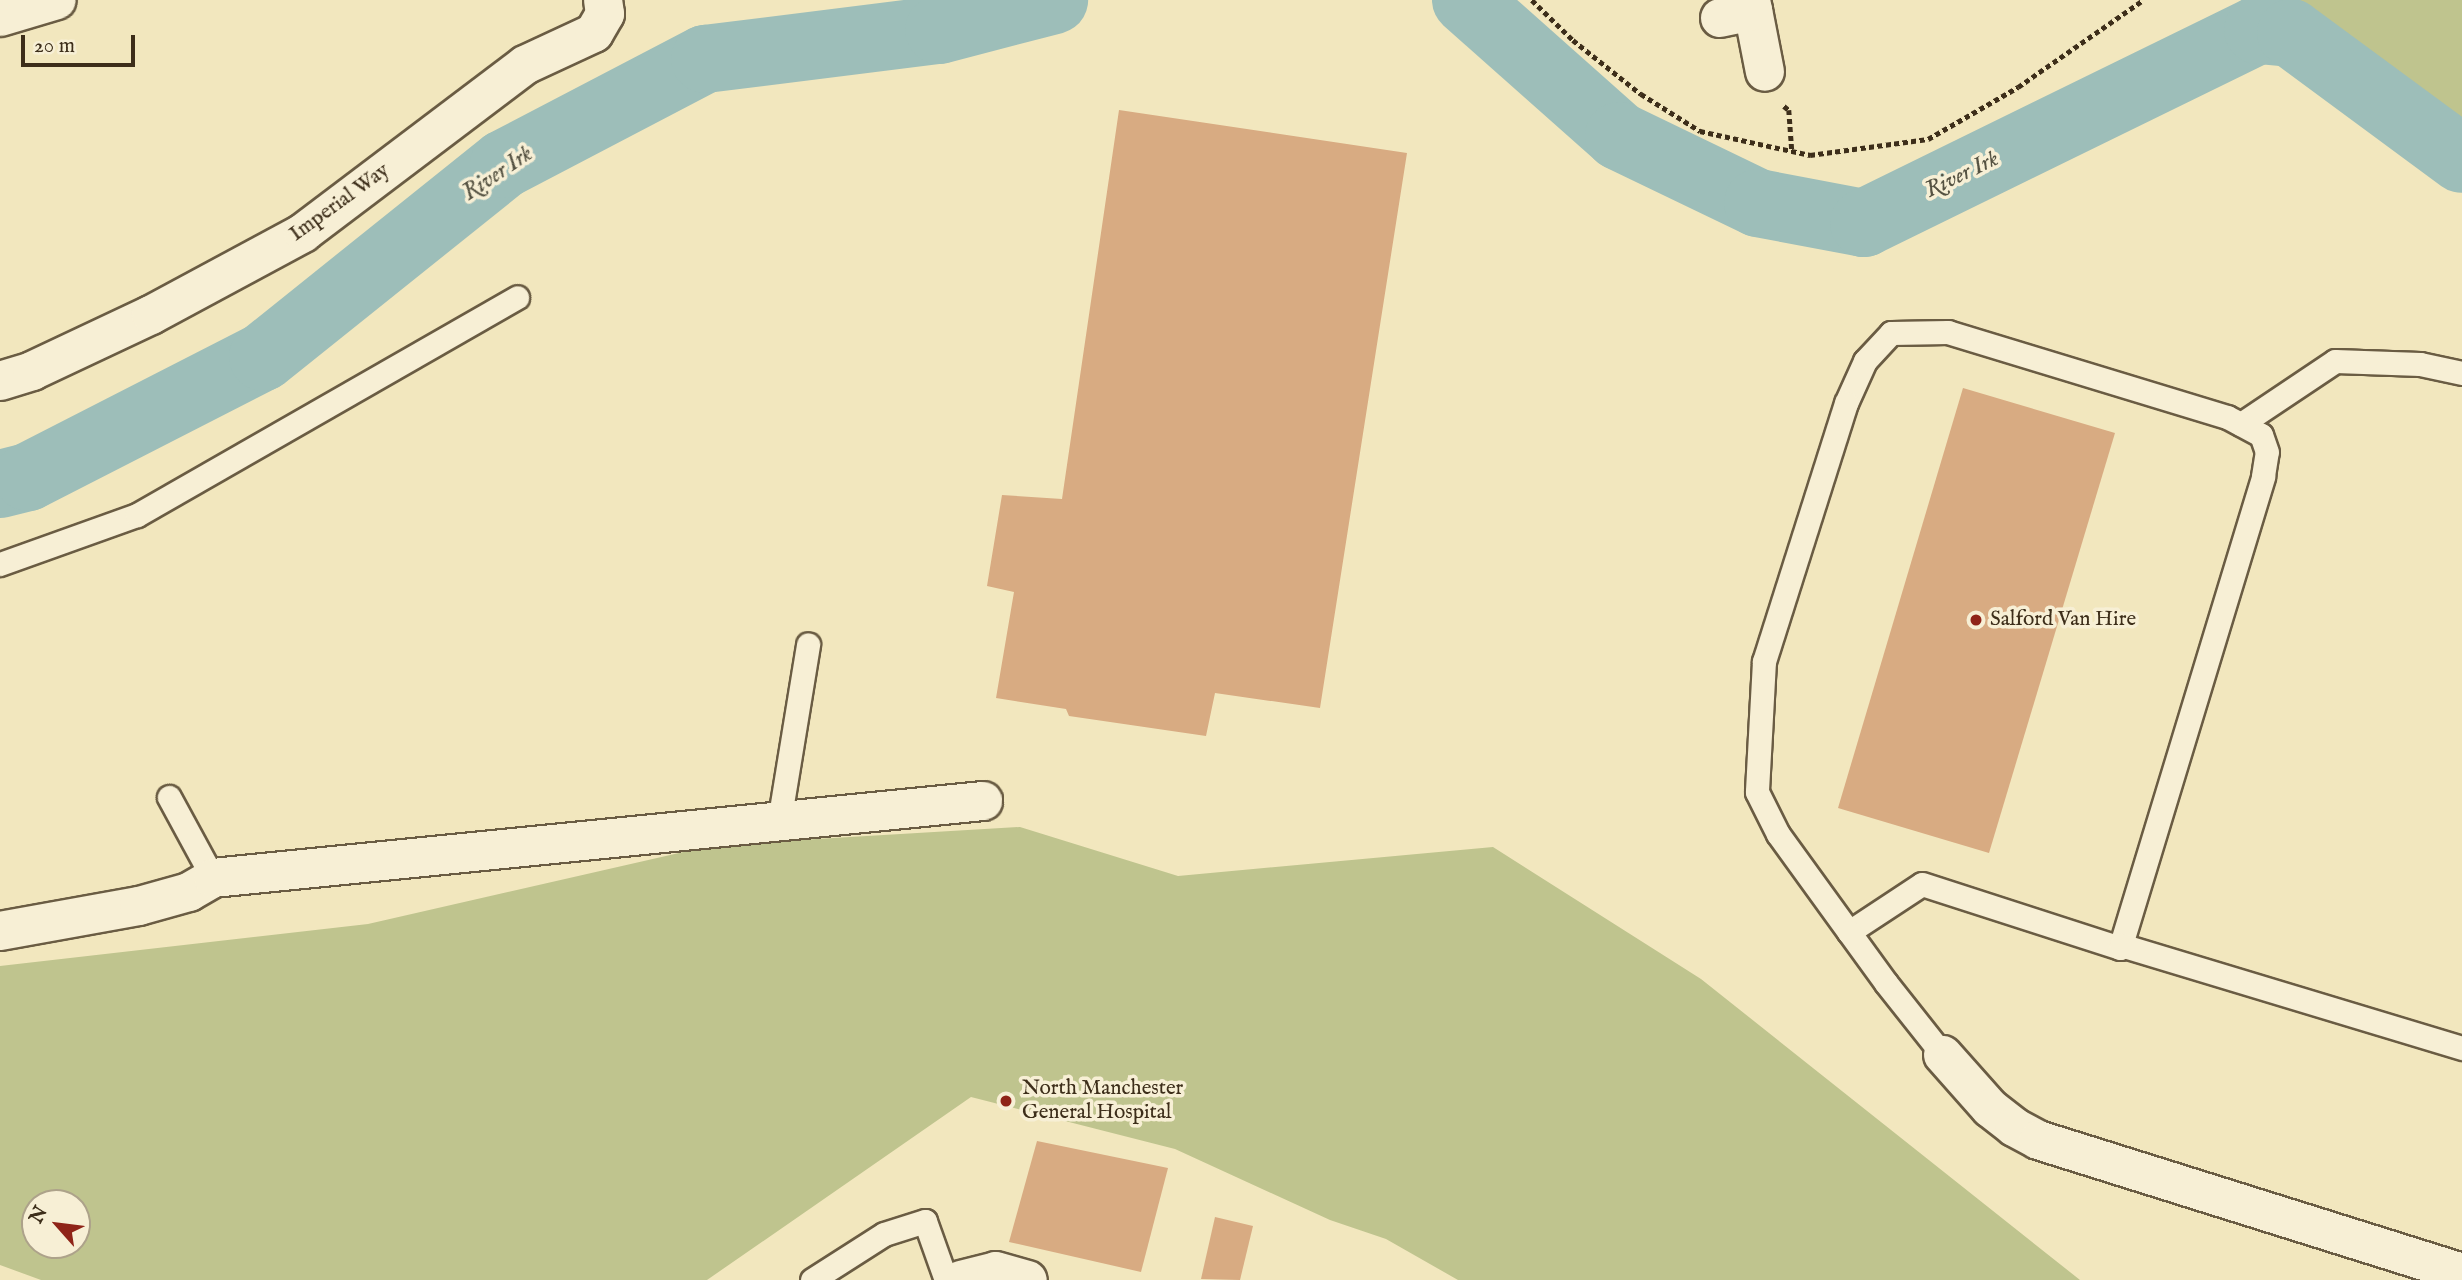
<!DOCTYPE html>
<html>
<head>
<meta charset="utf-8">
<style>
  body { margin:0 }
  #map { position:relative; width:2462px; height:1280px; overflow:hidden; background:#f2e7be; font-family:"IM FELL English",serif }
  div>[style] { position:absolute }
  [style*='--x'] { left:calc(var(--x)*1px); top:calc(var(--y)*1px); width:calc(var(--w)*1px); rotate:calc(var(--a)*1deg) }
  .green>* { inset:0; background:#bfc48e }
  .stream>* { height:10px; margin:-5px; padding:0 5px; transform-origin:5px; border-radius:5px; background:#9dbeb9 }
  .river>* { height:68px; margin:-34px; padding:0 34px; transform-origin:34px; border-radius:34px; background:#9dbeb9 }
  .building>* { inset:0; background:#d8ab82 }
  .path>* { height:4.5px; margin-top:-2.25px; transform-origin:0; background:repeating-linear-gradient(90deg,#3d2e1a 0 5px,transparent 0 8.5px) }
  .roads { filter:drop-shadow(2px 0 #6a5c43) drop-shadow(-2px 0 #6a5c43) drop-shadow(0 2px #6a5c43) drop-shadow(0 -2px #6a5c43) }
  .lane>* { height:23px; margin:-11.5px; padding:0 11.5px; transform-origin:11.5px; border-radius:11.5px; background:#f7efd5 }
  .street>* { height:38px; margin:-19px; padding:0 19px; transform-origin:19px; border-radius:19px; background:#f7efd5 }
  .dots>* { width:19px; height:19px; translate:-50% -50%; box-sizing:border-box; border:4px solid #f7efd5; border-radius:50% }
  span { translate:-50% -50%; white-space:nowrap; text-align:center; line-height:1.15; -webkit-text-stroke:7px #f7efd5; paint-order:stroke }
  .street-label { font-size:21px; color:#3d2e1a }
  .poi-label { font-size:21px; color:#3d2e1a }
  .left { translate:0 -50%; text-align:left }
  .water-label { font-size:23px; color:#555242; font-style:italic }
  .north { position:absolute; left:21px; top:1189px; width:70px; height:70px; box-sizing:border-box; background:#f7efd5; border:2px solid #ada28a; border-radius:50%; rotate:298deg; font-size:19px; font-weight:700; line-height:28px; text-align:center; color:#3d2e1a }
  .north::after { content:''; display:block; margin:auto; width:24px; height:32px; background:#8f2418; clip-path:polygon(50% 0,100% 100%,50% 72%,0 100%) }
  .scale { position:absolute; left:21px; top:35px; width:114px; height:32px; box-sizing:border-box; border:4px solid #3d2e1a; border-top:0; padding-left:9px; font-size:21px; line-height:24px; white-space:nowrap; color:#3d2e1a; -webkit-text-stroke:5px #f7efd5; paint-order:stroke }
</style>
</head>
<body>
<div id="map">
  <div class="green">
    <i style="clip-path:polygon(2296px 0,2462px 0,2462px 128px,2315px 22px)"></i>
    <i style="clip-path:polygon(evenodd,1020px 827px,1178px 876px,1493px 847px,1701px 979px,2080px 1280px,1458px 1280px,1386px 1239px,1330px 1220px,1175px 1149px,971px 1097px,707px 1280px,41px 1280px,0 1265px,0 966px,368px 924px,714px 845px,1020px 827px,35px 1203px,77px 1203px,77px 1245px,35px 1245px,35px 1203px)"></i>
  </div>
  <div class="stream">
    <i style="--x:2271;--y:0;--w:6;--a:90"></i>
    <i style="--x:2271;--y:6;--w:34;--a:53"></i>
  </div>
  <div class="river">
    <i style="--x:1466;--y:0;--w:205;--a:41.6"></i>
    <i style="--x:1619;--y:136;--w:154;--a:25.7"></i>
    <i style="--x:1758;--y:203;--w:108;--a:10.7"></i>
    <i style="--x:1864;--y:223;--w:439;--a:-26.1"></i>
    <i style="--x:2258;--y:30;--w:33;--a:5"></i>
    <i style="--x:2291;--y:33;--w:212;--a:36.4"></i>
    <i style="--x:0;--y:484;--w:29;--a:-14"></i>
    <i style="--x:28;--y:477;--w:264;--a:-27.1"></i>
    <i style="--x:263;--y:357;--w:309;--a:-38.7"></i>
    <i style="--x:504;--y:164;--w:227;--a:-27.6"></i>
    <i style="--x:705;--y:59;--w:236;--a:-7.1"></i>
    <i style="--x:939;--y:30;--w:119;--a:-14.6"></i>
  </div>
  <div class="building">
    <i style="clip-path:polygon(1119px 110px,1407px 153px,1320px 708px,1215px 693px,1206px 736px,1069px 716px,1066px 709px,996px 698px,1014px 592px,987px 586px,1002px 495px,1062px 499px)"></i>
    <i style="clip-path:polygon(1963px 388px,2115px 433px,1989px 853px,1838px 808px)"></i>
    <i style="clip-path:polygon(1037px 1141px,1168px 1168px,1141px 1272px,1009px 1242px)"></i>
    <i style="clip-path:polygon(1215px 1217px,1253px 1226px,1240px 1280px,1201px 1279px)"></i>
  </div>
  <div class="path">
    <i style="--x:1532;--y:0;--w:57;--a:44.3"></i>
    <i style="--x:1573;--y:40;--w:87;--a:38.5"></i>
    <i style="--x:1641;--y:94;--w:70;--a:32.1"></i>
    <i style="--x:1700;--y:131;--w:113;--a:12.3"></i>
    <i style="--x:1810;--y:155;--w:119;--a:-7.7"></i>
    <i style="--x:1928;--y:139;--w:104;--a:-30"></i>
    <i style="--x:2018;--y:87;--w:152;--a:-34.8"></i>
    <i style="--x:1784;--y:106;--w:6;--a:39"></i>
    <i style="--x:1789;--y:110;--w:41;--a:85.8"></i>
  </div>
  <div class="roads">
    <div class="lane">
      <i style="--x:2241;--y:424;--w:113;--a:-33.8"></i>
      <i style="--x:2335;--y:361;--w:85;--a:2"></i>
      <i style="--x:2420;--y:364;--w:43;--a:12.1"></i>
      <i style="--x:0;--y:564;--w:145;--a:-19.7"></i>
      <i style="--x:137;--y:515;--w:438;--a:-29.8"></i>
      <i style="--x:169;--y:797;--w:92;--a:61.5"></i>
      <i style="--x:779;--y:822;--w:180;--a:-80.7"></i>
      <i style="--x:1849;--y:932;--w:87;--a:-33.3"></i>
      <i style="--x:1922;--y:884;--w:208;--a:17.9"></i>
      <i style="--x:2120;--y:948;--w:493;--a:-73.1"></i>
      <i style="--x:2263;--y:476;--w:24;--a:-81"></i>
      <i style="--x:2267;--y:452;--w:18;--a:-109"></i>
      <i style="--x:2261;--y:435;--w:38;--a:-152"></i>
      <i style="--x:2227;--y:417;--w:292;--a:-163.1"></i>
      <i style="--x:1948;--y:332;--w:57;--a:179"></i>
      <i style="--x:1891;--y:333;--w:38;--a:133"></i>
      <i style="--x:1865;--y:361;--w:46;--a:114.3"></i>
      <i style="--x:1846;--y:403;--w:271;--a:107.6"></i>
      <i style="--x:1764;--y:661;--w:131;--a:93.1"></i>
      <i style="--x:1757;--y:792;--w:47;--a:63.4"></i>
      <i style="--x:1778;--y:834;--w:121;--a:54.1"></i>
      <i style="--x:1849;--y:932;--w:63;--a:54"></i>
      <i style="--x:1886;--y:983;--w:92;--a:51.6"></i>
      <i style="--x:2121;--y:945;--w:356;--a:16.8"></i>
      <i style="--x:812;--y:1280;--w:85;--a:-32.6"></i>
      <i style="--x:884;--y:1234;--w:43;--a:-17.6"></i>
      <i style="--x:925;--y:1221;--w:63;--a:70.4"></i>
    </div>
    <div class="street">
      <i style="--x:1751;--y:0;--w:73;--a:79"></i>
      <i style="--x:0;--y:17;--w:59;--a:-16.6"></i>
      <i style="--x:1720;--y:18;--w:34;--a:-12"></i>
      <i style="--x:0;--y:381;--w:34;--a:-17"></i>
      <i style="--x:32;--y:371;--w:132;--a:-25.2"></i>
      <i style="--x:151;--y:315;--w:173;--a:-28.3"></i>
      <i style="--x:303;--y:233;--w:278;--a:-37.1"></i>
      <i style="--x:525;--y:65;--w:76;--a:-24.9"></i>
      <i style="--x:594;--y:33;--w:22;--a:-60"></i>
      <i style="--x:605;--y:14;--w:14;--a:-98"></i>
      <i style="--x:0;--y:931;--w:141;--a:-10.2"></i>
      <i style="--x:139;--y:906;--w:52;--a:-15.6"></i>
      <i style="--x:189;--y:892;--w:28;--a:-30"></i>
      <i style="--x:213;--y:878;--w:774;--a:-5.71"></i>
      <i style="--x:1943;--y:1055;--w:71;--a:48.4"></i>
      <i style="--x:1990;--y:1108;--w:31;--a:38"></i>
      <i style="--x:2014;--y:1127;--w:27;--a:28"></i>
      <i style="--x:2038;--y:1140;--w:444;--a:17.4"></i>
      <i style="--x:961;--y:1280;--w:36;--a:-14"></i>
      <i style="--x:996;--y:1271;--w:33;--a:16"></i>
    </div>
  </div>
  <div class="dots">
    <i style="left:1976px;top:620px;background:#8f2418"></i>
    <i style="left:1006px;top:1101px;background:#8f2418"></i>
  </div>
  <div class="street-label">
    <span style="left:340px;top:203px;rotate:-36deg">Imperial Way</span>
  </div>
  <div class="poi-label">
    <span class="left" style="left:1990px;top:620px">Salford Van Hire</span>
    <span class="left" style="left:1022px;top:1101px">North Manchester<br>General Hospital</span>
  </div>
  <div class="water-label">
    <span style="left:498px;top:174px;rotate:-34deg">River Irk</span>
    <span style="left:1962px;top:175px;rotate:-26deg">River Irk</span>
  </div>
  <div class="north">N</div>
  <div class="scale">20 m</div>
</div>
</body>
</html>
